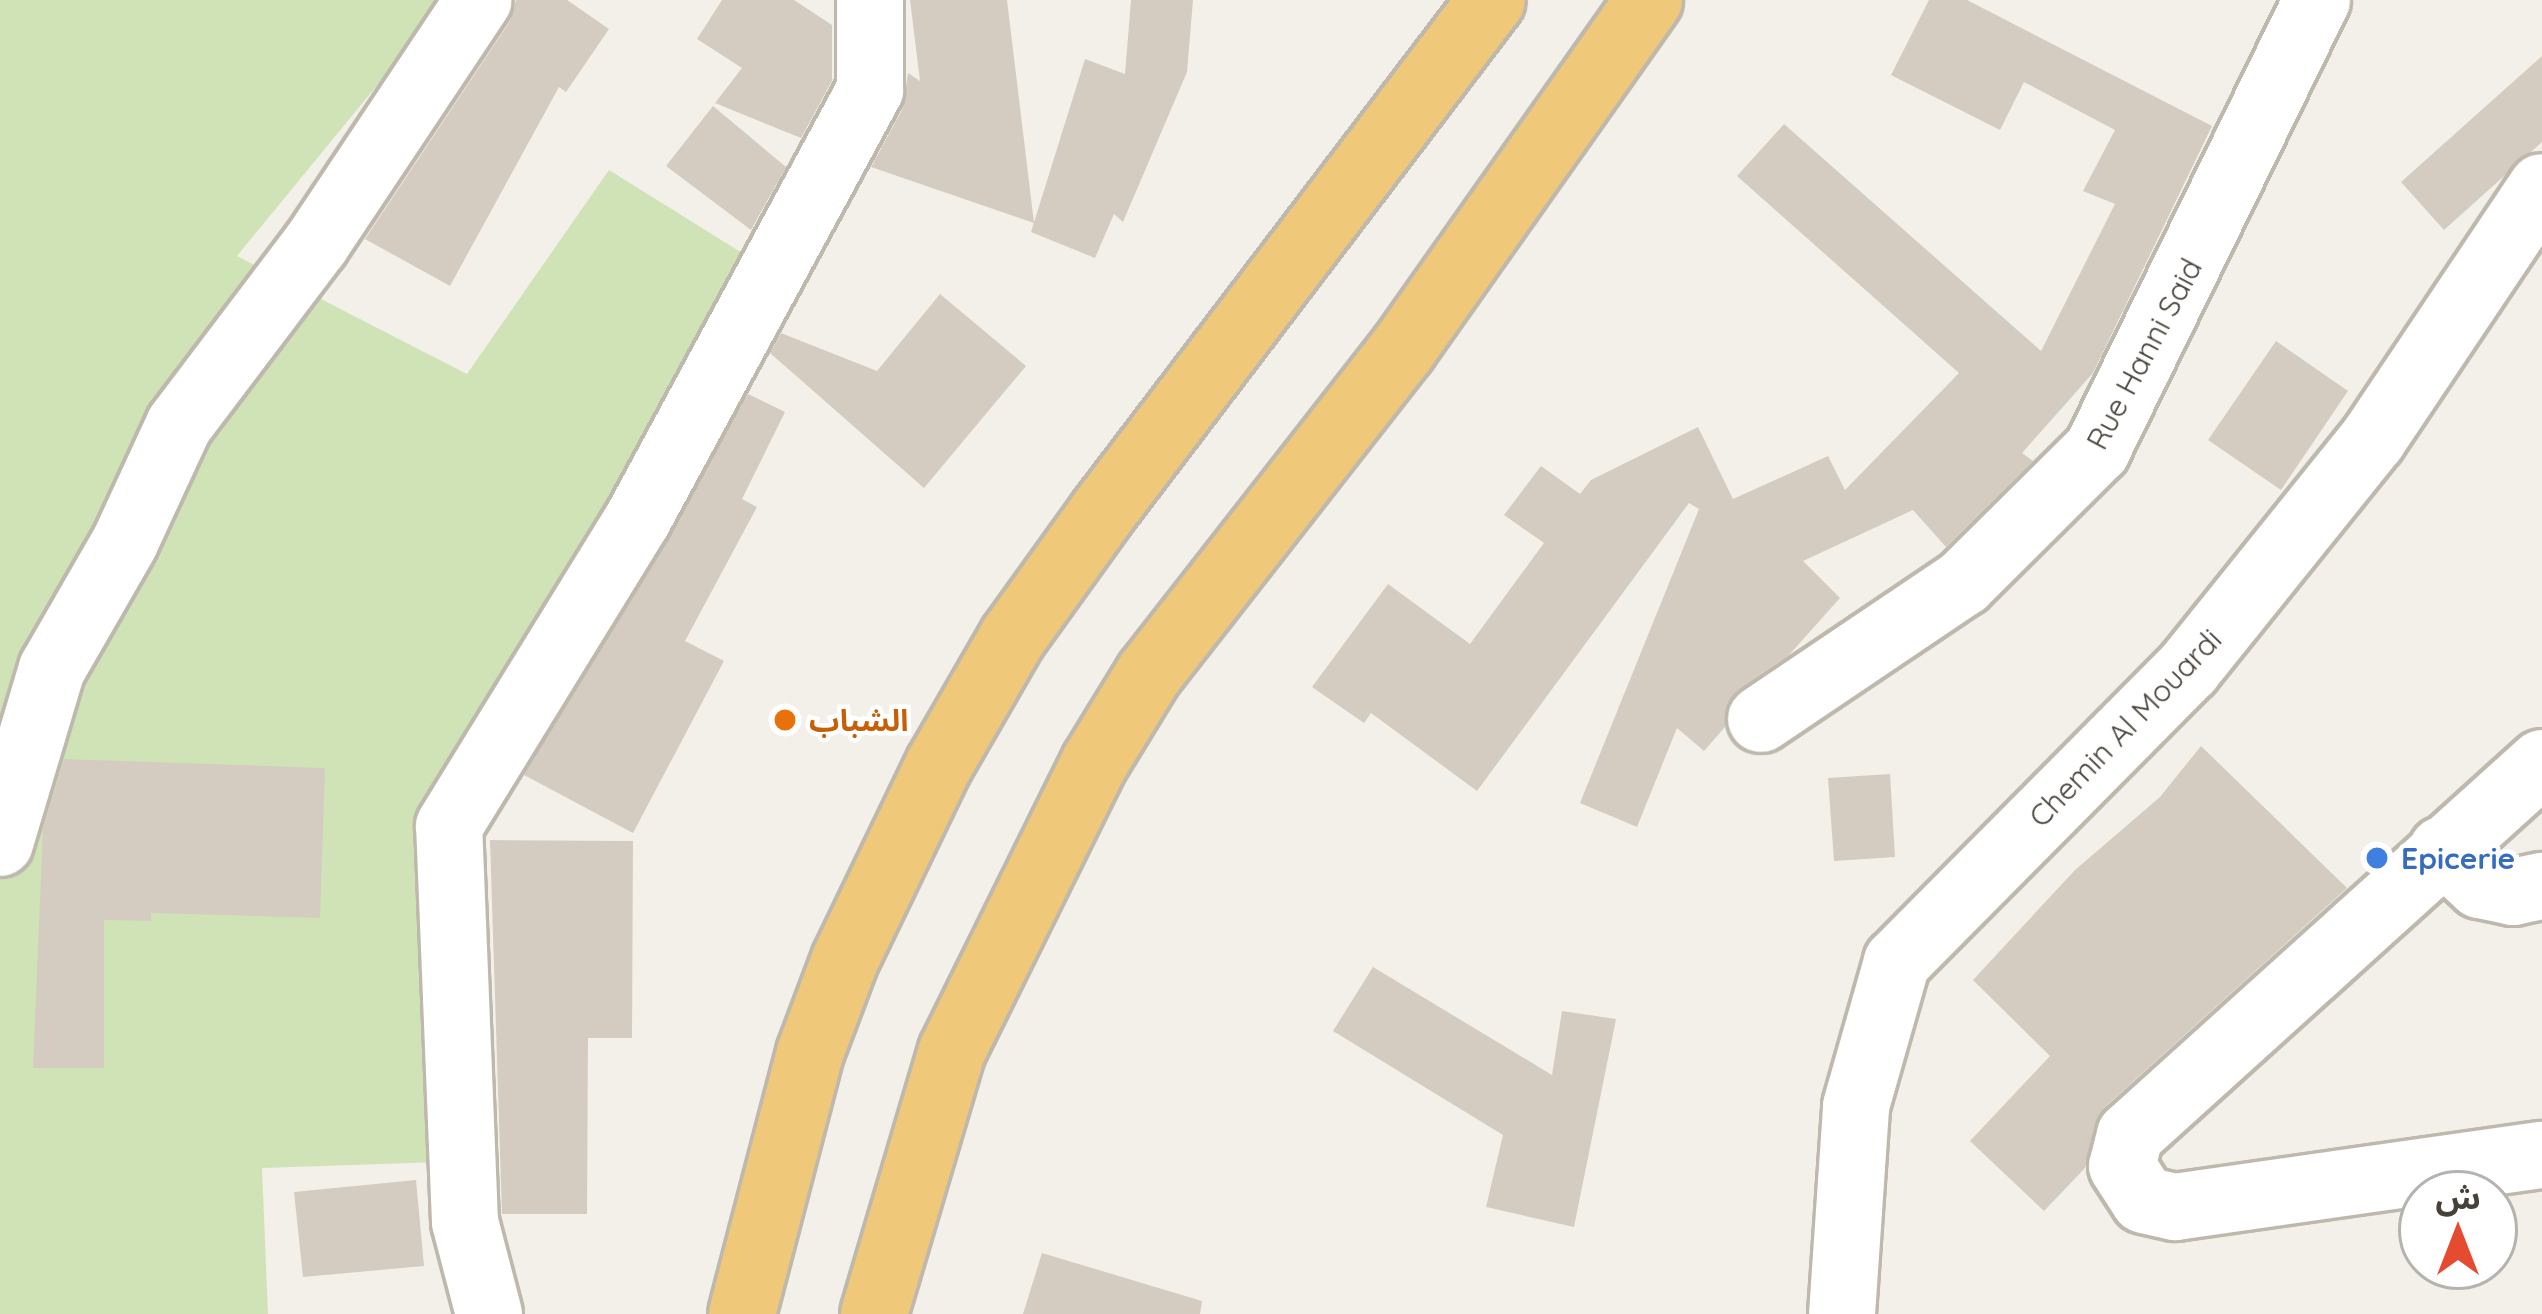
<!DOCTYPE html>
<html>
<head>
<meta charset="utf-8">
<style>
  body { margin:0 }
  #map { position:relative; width:2542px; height:1314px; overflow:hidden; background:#f3f0ea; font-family:Quicksand,"Noto Sans Arabic",sans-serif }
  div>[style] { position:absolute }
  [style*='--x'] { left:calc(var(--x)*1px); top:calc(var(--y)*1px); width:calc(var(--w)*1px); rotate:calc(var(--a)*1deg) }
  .green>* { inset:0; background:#cfe3b7 }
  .building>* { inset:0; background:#d4ccc0 }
  .roads { filter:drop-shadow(3px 0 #beb8ad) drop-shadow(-3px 0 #beb8ad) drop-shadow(0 3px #beb8ad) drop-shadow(0 -3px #beb8ad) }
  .minor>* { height:66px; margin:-33px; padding:0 33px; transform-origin:33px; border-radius:33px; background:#fff }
  .highway>* { height:66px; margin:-33px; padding:0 33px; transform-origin:33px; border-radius:33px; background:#efc879 }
  .dots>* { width:33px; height:33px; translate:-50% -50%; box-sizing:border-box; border:6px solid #fff; border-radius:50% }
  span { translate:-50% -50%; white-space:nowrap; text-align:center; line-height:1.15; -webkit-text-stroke:9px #fff; paint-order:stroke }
  .street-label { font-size:30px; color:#464139 }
  .food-label { font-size:30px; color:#c56008; font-weight:700 }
  .left { translate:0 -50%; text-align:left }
  .shop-label { font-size:30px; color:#366cbe; font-weight:700 }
  .north { position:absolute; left:2398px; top:1170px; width:120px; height:120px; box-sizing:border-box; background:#fff; border:3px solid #b5b3b0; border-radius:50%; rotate:0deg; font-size:33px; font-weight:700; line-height:48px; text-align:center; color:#464139 }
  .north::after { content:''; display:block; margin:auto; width:42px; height:54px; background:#e44b30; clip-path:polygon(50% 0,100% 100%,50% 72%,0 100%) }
</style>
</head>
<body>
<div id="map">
  <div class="green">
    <i style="clip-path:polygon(0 0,447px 0,237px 256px,467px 374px,609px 170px,747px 256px,453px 871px,441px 1162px,262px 1168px,268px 1314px,0 1314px)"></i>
  </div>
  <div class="building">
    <i style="clip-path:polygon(516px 0,567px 0,609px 29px,566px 92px,559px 87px,450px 286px,365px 239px,510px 21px)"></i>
    <i style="clip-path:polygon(722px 0,794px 0,832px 25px,832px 81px,801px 138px,715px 103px,742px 68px,697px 39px)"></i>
    <i style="clip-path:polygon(910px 0,1007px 0,1034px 223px,871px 167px,903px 108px,908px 73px,920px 81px)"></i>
    <i style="clip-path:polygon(1131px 0,1193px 0,1187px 72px,1123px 222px,1114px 214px,1095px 258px,1031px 232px,1085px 59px,1125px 74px)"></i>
    <i style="clip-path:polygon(1929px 0,1967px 0,2212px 126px,2093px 373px,2022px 453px,2033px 461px,1946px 547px,1913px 510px,1803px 561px,1840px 598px,1789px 655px,1739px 689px,1727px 704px,1725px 727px,1704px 751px,1677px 728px,1637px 827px,1580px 803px,1699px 509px,1689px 503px,1477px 791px,1371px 713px,1364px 723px,1312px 687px,1388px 584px,1470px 644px,1544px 543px,1504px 515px,1541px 466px,1580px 494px,1591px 480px,1698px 427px,1733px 499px,1828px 456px,1845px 490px,1959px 373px,1737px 176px,1784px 124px,2041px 351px,2115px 204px,2083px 191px,2115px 130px,2024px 82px,2000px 130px,1891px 75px)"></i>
    <i style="clip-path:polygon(2542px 56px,2542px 142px,2444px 230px,2401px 182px)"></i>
    <i style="clip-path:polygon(713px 106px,786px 167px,751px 230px,666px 166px)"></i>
    <i style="clip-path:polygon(940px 294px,1026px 366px,924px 488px,770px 353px,781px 333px,877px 371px)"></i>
    <i style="clip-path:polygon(2276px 341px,2348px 391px,2281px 490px,2208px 440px)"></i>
    <i style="clip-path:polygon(748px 394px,785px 412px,742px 499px,757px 507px,685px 641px,724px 661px,633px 833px,524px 775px)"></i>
    <i style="clip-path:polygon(2201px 746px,2347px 888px,2105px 1107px,2085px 1168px,2044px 1211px,1970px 1141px,2050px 1056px,1973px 980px,2075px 870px,2160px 797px)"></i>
    <i style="clip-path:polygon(64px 759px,325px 768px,320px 918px,151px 913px,151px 921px,104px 920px,104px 1068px,33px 1068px,43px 829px)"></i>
    <i style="clip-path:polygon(1890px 774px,1895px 857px,1834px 861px,1828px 778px)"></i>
    <i style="clip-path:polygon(490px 840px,633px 841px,632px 1038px,588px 1038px,587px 1214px,502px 1214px)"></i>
    <i style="clip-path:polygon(1373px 967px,1552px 1075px,1562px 1011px,1616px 1019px,1574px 1227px,1486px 1207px,1503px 1135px,1333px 1031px)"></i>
    <i style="clip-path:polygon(416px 1180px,424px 1266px,303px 1277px,294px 1192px)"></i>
    <i style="clip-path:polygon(1042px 1253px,1202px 1301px,1200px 1314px,1023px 1314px)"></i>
  </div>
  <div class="roads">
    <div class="minor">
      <i style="--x:1761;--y:719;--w:244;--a:-34"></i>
      <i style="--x:1963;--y:583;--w:189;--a:-44.8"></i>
      <i style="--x:2097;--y:450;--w:501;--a:-63.95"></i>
      <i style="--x:2542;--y:763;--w:555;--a:137.92"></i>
      <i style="--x:2130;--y:1135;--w:32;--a:104"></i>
      <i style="--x:2122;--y:1166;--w:40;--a:57.1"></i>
      <i style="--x:2144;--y:1200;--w:32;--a:13"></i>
      <i style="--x:2175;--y:1207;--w:371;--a:-8.1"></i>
      <i style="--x:0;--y:843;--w:182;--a:-73.4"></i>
      <i style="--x:52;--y:669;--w:146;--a:-60.1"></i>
      <i style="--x:125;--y:542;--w:129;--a:-65.2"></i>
      <i style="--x:179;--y:425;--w:227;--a:-52.9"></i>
      <i style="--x:316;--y:244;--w:293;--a:-56.3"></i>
      <i style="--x:2442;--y:850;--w:52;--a:42.6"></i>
      <i style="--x:2480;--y:885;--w:34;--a:12"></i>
      <i style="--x:2513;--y:892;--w:30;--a:-12"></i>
      <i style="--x:489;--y:1314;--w:95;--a:-104.6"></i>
      <i style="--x:465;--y:1222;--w:396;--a:-92.3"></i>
      <i style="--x:449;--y:826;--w:361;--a:-58.4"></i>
      <i style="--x:638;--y:519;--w:488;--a:-61.6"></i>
      <i style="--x:870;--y:90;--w:90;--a:-90"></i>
      <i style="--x:1842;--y:1314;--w:208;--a:-86.1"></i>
      <i style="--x:1856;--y:1106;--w:150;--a:-74.1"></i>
      <i style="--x:1897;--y:962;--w:413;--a:-45.2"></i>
      <i style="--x:2188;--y:669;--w:295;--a:-51.2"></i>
      <i style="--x:2373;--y:439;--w:303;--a:-56.2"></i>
    </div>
    <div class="highway">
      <i style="--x:742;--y:1314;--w:270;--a:-75.4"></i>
      <i style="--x:810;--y:1053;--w:99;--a:-69.4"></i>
      <i style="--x:845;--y:960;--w:216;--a:-64.3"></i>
      <i style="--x:939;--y:765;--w:148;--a:-60"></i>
      <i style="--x:1013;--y:637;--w:153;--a:-54.3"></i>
      <i style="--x:1102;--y:513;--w:644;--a:-52.76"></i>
      <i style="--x:874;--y:1314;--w:274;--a:-73.5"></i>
      <i style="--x:952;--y:1051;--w:322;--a:-63.7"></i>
      <i style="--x:1095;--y:762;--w:103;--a:-58.5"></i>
      <i style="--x:1149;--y:674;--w:412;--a:-52"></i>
      <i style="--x:1403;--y:349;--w:427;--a:-54.8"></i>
    </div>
  </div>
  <div class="dots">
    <i style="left:785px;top:720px;background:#e8710a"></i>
    <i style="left:2377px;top:858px;background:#3f7fe0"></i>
  </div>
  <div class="street-label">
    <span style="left:2144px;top:354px;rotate:-62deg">Rue Hanni Said</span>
    <span style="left:2125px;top:728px;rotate:-46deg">Chemin Al Mouardi</span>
  </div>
  <div class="food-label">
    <span class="left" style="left:809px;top:720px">الشباب</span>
  </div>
  <div class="shop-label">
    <span class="left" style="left:2401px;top:858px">Epicerie</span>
  </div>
  <div class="north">ش</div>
</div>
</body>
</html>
